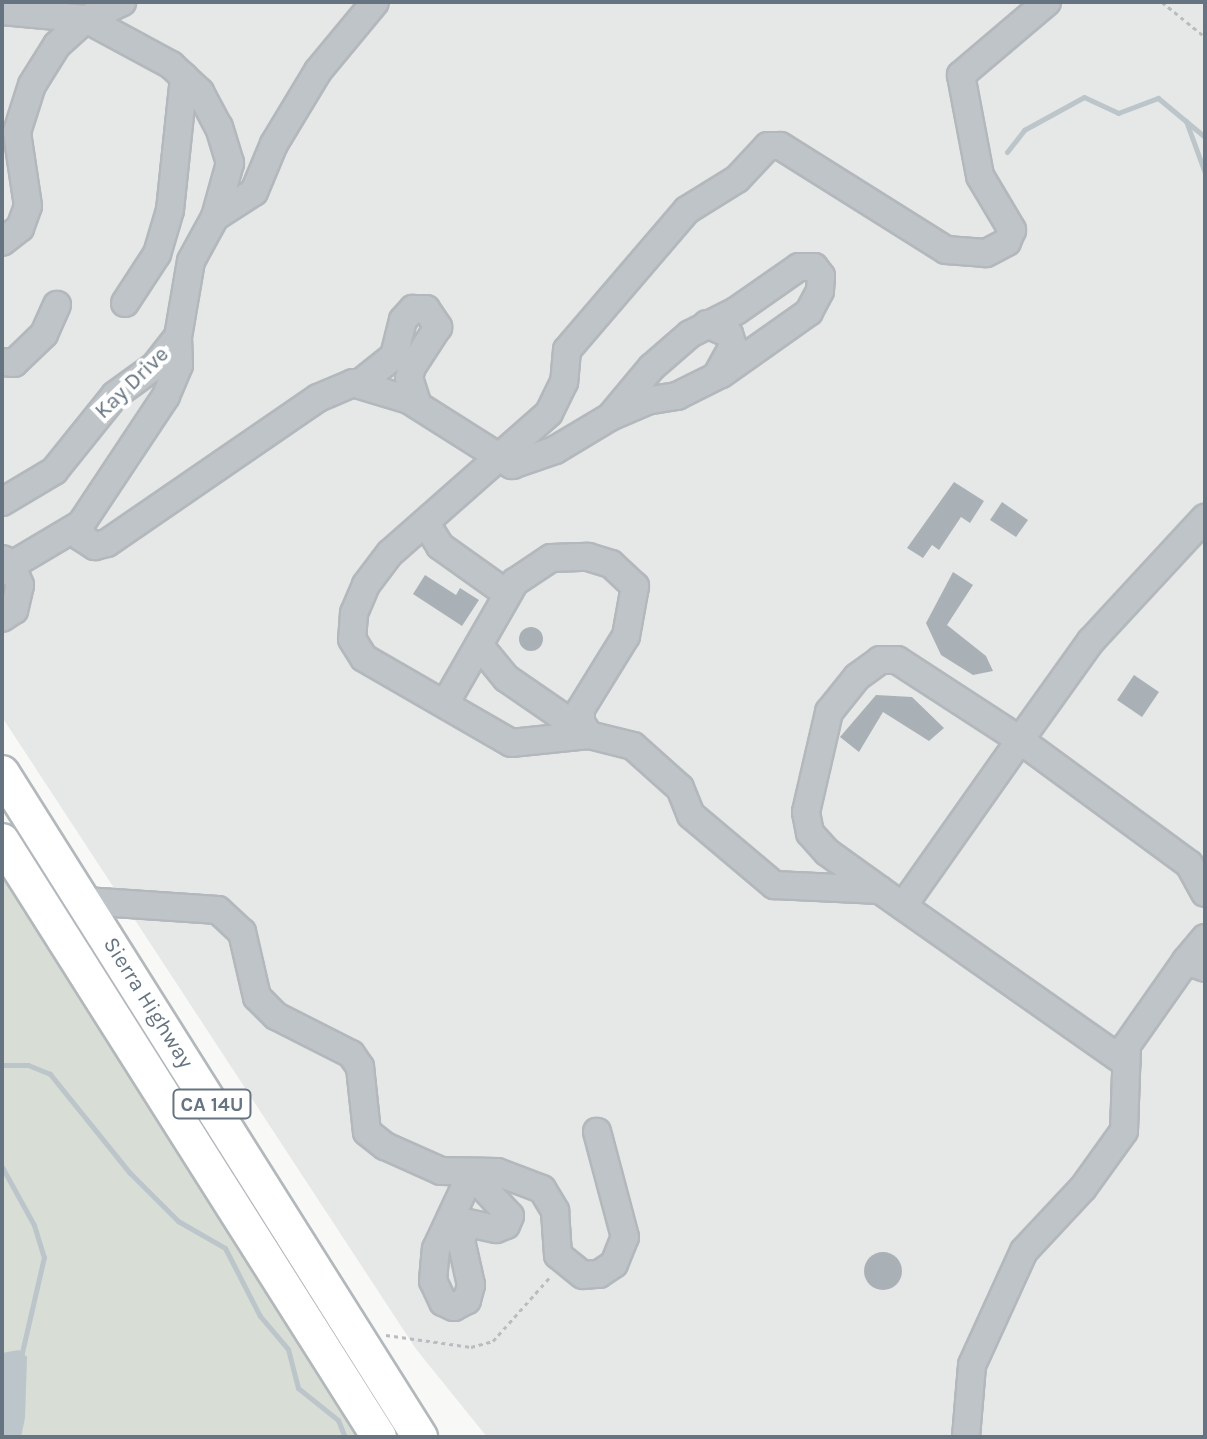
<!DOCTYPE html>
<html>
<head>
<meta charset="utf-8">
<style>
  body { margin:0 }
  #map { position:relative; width:1207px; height:1439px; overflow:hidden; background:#f8f8f6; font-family:Karla,sans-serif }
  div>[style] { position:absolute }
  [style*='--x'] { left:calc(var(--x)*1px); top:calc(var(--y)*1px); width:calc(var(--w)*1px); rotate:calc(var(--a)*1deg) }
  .built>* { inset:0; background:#e6e7e7 }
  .green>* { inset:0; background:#d8ddd5 }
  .water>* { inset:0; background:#bbc5ca }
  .stream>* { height:5px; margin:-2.5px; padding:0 2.5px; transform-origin:2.5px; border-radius:2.5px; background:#bbc5ca }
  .building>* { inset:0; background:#a9b1b7 }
  .round { border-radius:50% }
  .path>* { height:3px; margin-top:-1.5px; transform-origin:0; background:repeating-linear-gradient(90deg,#babdc0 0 4px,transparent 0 8px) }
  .roads { filter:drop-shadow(2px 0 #b3b8bc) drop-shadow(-2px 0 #b3b8bc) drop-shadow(0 2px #b3b8bc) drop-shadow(0 -2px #b3b8bc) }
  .minor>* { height:26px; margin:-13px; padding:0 13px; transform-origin:13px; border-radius:13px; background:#bfc4c8 }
  .major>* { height:34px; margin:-17px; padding:0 17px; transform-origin:17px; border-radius:17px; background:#fff }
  span { translate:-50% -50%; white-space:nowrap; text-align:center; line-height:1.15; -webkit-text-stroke:8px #fff; paint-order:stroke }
  .shield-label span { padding:2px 6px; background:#fff; border:2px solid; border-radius:6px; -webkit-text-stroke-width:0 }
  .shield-label { font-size:20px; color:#657480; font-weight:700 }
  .street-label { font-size:22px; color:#657480 }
  .frame { position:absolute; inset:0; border:4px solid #657480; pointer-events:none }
</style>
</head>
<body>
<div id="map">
  <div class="built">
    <i style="clip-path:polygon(2px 2px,1205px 2px,1205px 1437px,487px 1437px,416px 1349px,2px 717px)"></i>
  </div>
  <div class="green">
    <i style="clip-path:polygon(2px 865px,360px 1437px,2px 1437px)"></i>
  </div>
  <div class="water">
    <i style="clip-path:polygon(19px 1350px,27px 1357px,25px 1418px,21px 1437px,2px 1437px,2px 1353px)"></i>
  </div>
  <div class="stream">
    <i style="--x:1186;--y:121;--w:55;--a:69.9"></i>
    <i style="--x:1007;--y:152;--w:28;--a:-52"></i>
    <i style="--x:1024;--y:130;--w:68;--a:-28.8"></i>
    <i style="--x:1084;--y:97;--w:38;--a:25"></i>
    <i style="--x:1118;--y:113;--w:43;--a:-20.6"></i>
    <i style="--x:1158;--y:98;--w:61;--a:39.7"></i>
    <i style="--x:2;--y:1065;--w:26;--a:0"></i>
    <i style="--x:28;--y:1065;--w:24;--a:22"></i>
    <i style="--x:50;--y:1074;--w:127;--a:51.1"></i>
    <i style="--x:130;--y:1173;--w:68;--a:45"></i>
    <i style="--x:178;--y:1221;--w:54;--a:29.9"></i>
    <i style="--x:225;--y:1248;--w:76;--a:62.8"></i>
    <i style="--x:260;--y:1316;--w:43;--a:49.7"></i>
    <i style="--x:288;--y:1349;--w:40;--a:75.6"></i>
    <i style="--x:298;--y:1388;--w:51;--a:38.7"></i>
    <i style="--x:338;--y:1420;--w:18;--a:68"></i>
    <i style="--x:2;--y:1167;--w:66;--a:61.1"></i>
    <i style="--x:34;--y:1225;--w:34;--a:73"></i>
    <i style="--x:44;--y:1257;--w:103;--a:103"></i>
  </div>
  <div class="building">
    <i style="clip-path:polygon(954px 482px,984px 501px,970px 523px,961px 517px,939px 550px,932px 545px,923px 558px,907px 548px)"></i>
    <i style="clip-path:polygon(1002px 502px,1028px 520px,1016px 537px,990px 520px)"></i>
    <i style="clip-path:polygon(953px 572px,973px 585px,947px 625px,986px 656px,993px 671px,973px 675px,941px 655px,926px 623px)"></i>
    <i style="clip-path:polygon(425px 575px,456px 595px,460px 588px,479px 600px,462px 626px,413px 594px)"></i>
    <i class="round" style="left:519px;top:627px;width:24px;height:24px"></i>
    <i style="clip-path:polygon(1134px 675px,1159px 692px,1142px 717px,1117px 700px)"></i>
    <i style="clip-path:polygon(876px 695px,912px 697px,944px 728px,929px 741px,883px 712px,859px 752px,840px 737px)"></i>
    <i class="round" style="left:864px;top:1252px;width:38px;height:38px"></i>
  </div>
  <div class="path">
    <i style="--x:1162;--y:2;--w:55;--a:39.1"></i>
    <i style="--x:386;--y:1335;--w:86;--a:8"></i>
    <i style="--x:471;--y:1347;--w:23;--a:-15"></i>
    <i style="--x:493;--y:1341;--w:87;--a:-48.3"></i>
  </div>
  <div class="roads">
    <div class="minor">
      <i style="--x:1047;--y:2;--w:113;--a:139.7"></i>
      <i style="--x:961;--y:75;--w:103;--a:79.3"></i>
      <i style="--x:980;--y:176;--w:63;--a:59.3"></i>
      <i style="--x:1012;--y:230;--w:13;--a:113"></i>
      <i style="--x:1007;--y:242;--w:24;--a:152"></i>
      <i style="--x:986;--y:253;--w:40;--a:-175.7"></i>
      <i style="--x:946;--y:250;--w:196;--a:-147.9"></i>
      <i style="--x:780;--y:146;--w:12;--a:180"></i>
      <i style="--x:768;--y:146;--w:45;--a:133.2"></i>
      <i style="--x:737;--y:179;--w:59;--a:148.2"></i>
      <i style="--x:687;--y:210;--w:184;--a:130.6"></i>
      <i style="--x:567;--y:350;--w:32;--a:95"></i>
      <i style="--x:564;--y:382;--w:34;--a:116"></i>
      <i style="--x:549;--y:413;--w:212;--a:138.6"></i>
      <i style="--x:390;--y:553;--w:40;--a:127"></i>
      <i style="--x:366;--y:585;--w:30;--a:113"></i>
      <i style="--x:354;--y:613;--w:26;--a:94"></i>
      <i style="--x:352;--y:639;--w:22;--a:58"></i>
      <i style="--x:364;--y:658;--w:170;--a:30"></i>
      <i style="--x:511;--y:743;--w:78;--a:-5.9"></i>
      <i style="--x:589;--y:735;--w:45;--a:14"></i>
      <i style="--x:633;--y:746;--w:63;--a:41.8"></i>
      <i style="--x:680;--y:788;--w:29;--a:68"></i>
      <i style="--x:691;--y:815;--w:109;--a:40.1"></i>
      <i style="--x:774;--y:885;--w:106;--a:2.7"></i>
      <i style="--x:880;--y:890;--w:301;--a:35.1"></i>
      <i style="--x:2;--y:11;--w:84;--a:5.4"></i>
      <i style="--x:86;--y:19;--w:40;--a:-25"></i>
      <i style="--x:2;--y:242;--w:23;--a:-38"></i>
      <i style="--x:20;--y:228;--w:23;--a:-70"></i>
      <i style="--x:28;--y:206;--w:75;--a:-98.5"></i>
      <i style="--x:17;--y:132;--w:49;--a:-72.3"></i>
      <i style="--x:32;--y:85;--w:47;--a:-58"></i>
      <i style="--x:57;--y:45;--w:39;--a:-42"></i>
      <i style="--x:86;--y:19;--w:97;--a:28.4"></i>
      <i style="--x:171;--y:65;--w:40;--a:43"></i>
      <i style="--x:200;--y:92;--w:40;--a:62"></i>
      <i style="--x:219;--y:127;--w:38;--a:73"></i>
      <i style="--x:230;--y:163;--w:56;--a:105.5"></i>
      <i style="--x:125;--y:303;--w:59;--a:-56.9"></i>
      <i style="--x:157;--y:254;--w:46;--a:-73.5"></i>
      <i style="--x:170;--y:210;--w:134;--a:-84"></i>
      <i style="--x:707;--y:324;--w:24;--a:24"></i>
      <i style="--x:729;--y:334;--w:13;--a:72"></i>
      <i style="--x:733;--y:346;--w:31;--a:119"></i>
      <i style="--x:178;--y:337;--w:28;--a:88"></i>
      <i style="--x:179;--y:365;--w:34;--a:113"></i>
      <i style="--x:166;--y:396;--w:154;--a:123.6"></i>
      <i style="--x:81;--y:524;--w:13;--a:90"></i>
      <i style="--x:81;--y:537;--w:17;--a:33"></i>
      <i style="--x:95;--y:546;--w:12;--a:-14"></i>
      <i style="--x:107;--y:543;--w:256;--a:-34.5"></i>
      <i style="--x:318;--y:398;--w:38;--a:-23"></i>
      <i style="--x:353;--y:383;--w:59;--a:16.9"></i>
      <i style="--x:409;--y:400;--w:122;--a:32.3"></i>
      <i style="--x:512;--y:465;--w:46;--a:-19.2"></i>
      <i style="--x:555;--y:450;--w:64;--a:-31"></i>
      <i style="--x:610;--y:417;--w:65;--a:-50"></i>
      <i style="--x:652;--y:367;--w:50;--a:-41"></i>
      <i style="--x:690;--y:334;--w:51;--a:-26.6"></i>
      <i style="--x:736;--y:311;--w:77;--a:-34.9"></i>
      <i style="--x:799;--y:267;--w:15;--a:0"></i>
      <i style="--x:814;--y:267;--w:11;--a:52"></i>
      <i style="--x:821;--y:276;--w:15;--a:94"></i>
      <i style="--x:820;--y:291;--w:24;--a:118"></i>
      <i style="--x:809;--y:312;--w:108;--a:144.8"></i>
      <i style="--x:721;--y:374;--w:49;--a:153.4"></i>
      <i style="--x:677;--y:396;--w:30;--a:171"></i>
      <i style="--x:647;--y:401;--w:40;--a:156.6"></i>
      <i style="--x:2;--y:362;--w:12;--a:5"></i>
      <i style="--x:14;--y:363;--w:42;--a:-44"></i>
      <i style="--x:44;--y:334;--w:32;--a:-66"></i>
      <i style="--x:359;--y:384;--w:45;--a:-38.7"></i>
      <i style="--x:394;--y:356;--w:37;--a:-76"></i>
      <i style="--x:403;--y:320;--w:15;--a:-48"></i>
      <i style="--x:413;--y:309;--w:13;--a:0"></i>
      <i style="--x:426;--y:309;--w:22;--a:56"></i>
      <i style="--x:438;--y:327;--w:48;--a:123"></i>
      <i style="--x:412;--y:367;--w:11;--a:105"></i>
      <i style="--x:409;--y:378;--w:28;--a:72"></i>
      <i style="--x:2;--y:502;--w:61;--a:-30.8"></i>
      <i style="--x:54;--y:471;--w:97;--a:-51.2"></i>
      <i style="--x:115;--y:395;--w:49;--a:-35.9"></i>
      <i style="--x:155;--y:366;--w:37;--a:-52"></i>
      <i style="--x:178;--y:337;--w:77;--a:-80.3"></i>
      <i style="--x:191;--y:261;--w:50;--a:-61.4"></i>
      <i style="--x:215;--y:217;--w:46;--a:-32.7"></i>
      <i style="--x:254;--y:192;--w:52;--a:-67.4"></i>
      <i style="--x:274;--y:144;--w:85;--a:-58.9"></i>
      <i style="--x:318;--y:71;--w:89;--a:-50.4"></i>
      <i style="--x:427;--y:525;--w:25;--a:58"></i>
      <i style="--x:440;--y:546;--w:81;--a:35.5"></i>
      <i style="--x:2;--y:559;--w:10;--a:24"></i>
      <i style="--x:11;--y:563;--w:24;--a:68"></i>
      <i style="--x:20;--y:585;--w:26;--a:103"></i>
      <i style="--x:14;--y:610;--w:14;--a:146"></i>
      <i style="--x:2;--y:571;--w:92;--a:-30.7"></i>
      <i style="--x:479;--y:645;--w:43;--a:50.7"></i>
      <i style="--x:506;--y:678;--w:101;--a:34.5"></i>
      <i style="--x:445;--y:704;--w:141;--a:-60.2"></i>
      <i style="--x:515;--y:582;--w:43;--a:-33.7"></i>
      <i style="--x:551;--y:558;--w:37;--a:-2"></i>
      <i style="--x:588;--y:557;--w:24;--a:17"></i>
      <i style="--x:611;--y:564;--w:33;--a:43"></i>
      <i style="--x:635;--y:586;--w:51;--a:100.2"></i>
      <i style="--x:626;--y:636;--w:86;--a:121.7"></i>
      <i style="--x:581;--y:709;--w:14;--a:90"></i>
      <i style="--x:581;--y:723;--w:14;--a:56"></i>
      <i style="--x:880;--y:890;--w:65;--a:-144.4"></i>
      <i style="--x:827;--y:852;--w:25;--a:-132"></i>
      <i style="--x:810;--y:833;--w:21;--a:-101"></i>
      <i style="--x:806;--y:812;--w:103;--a:-77"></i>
      <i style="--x:829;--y:712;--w:45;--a:-51.3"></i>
      <i style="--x:857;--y:677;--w:29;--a:-36"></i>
      <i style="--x:880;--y:660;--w:17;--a:0"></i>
      <i style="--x:897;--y:660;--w:147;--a:33"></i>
      <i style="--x:1020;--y:740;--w:122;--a:-54.4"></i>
      <i style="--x:1091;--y:641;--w:168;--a:-47.2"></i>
      <i style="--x:85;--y:901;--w:133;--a:3.9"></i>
      <i style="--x:218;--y:910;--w:33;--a:43"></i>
      <i style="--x:242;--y:932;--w:67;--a:77"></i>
      <i style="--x:257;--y:997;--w:27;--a:45"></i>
      <i style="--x:276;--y:1016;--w:84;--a:26.9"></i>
      <i style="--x:351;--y:1054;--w:16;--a:55"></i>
      <i style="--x:360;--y:1067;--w:65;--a:83.9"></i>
      <i style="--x:367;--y:1132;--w:23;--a:38"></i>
      <i style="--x:385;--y:1146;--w:61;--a:24.1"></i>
      <i style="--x:441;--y:1171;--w:56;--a:1"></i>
      <i style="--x:497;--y:1172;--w:48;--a:20.7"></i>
      <i style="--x:542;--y:1189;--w:26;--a:59"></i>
      <i style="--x:555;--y:1211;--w:44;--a:86.1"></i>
      <i style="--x:558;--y:1255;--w:32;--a:39"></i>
      <i style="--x:583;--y:1275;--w:16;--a:-4"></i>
      <i style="--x:599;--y:1274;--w:18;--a:-34"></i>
      <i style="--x:614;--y:1264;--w:29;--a:-68"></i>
      <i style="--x:625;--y:1237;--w:109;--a:-104.9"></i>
      <i style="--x:903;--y:906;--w:203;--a:-54.8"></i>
      <i style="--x:1020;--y:740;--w:210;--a:36.3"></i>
      <i style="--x:1189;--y:864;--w:33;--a:61"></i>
      <i style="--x:1205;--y:938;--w:30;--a:130"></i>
      <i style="--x:1186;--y:961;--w:20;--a:20"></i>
      <i style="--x:471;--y:1174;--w:57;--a:47.1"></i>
      <i style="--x:510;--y:1216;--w:10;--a:114"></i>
      <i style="--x:506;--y:1225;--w:11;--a:158"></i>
      <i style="--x:496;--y:1229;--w:30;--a:-168"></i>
      <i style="--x:467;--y:1223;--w:18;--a:109"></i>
      <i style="--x:461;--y:1240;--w:46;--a:77.5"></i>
      <i style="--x:471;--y:1285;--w:16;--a:105"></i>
      <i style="--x:467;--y:1300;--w:15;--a:152"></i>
      <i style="--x:454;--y:1307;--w:12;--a:-156"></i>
      <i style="--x:443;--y:1302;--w:23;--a:-115"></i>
      <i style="--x:433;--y:1281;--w:32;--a:-85"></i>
      <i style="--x:436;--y:1249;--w:83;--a:-65"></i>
      <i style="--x:966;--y:1437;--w:72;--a:-85.2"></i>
      <i style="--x:972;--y:1365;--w:125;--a:-65.5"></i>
      <i style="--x:1024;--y:1251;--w:86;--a:-46.9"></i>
      <i style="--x:1083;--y:1188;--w:70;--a:-54.3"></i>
      <i style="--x:1124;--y:1131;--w:86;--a:-88"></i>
      <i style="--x:1127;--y:1045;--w:103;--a:-54.9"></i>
    </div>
    <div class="major">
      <i style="--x:2;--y:773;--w:785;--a:57.81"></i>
      <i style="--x:2;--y:841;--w:705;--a:57.68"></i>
    </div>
  </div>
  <div class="shield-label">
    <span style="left:212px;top:1104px">CA 14U</span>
  </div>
  <div class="street-label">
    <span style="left:132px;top:383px;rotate:-44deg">Kay Drive</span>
    <span style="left:148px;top:1003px;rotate:58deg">Sierra Highway</span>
  </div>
  <div class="frame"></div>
</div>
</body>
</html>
